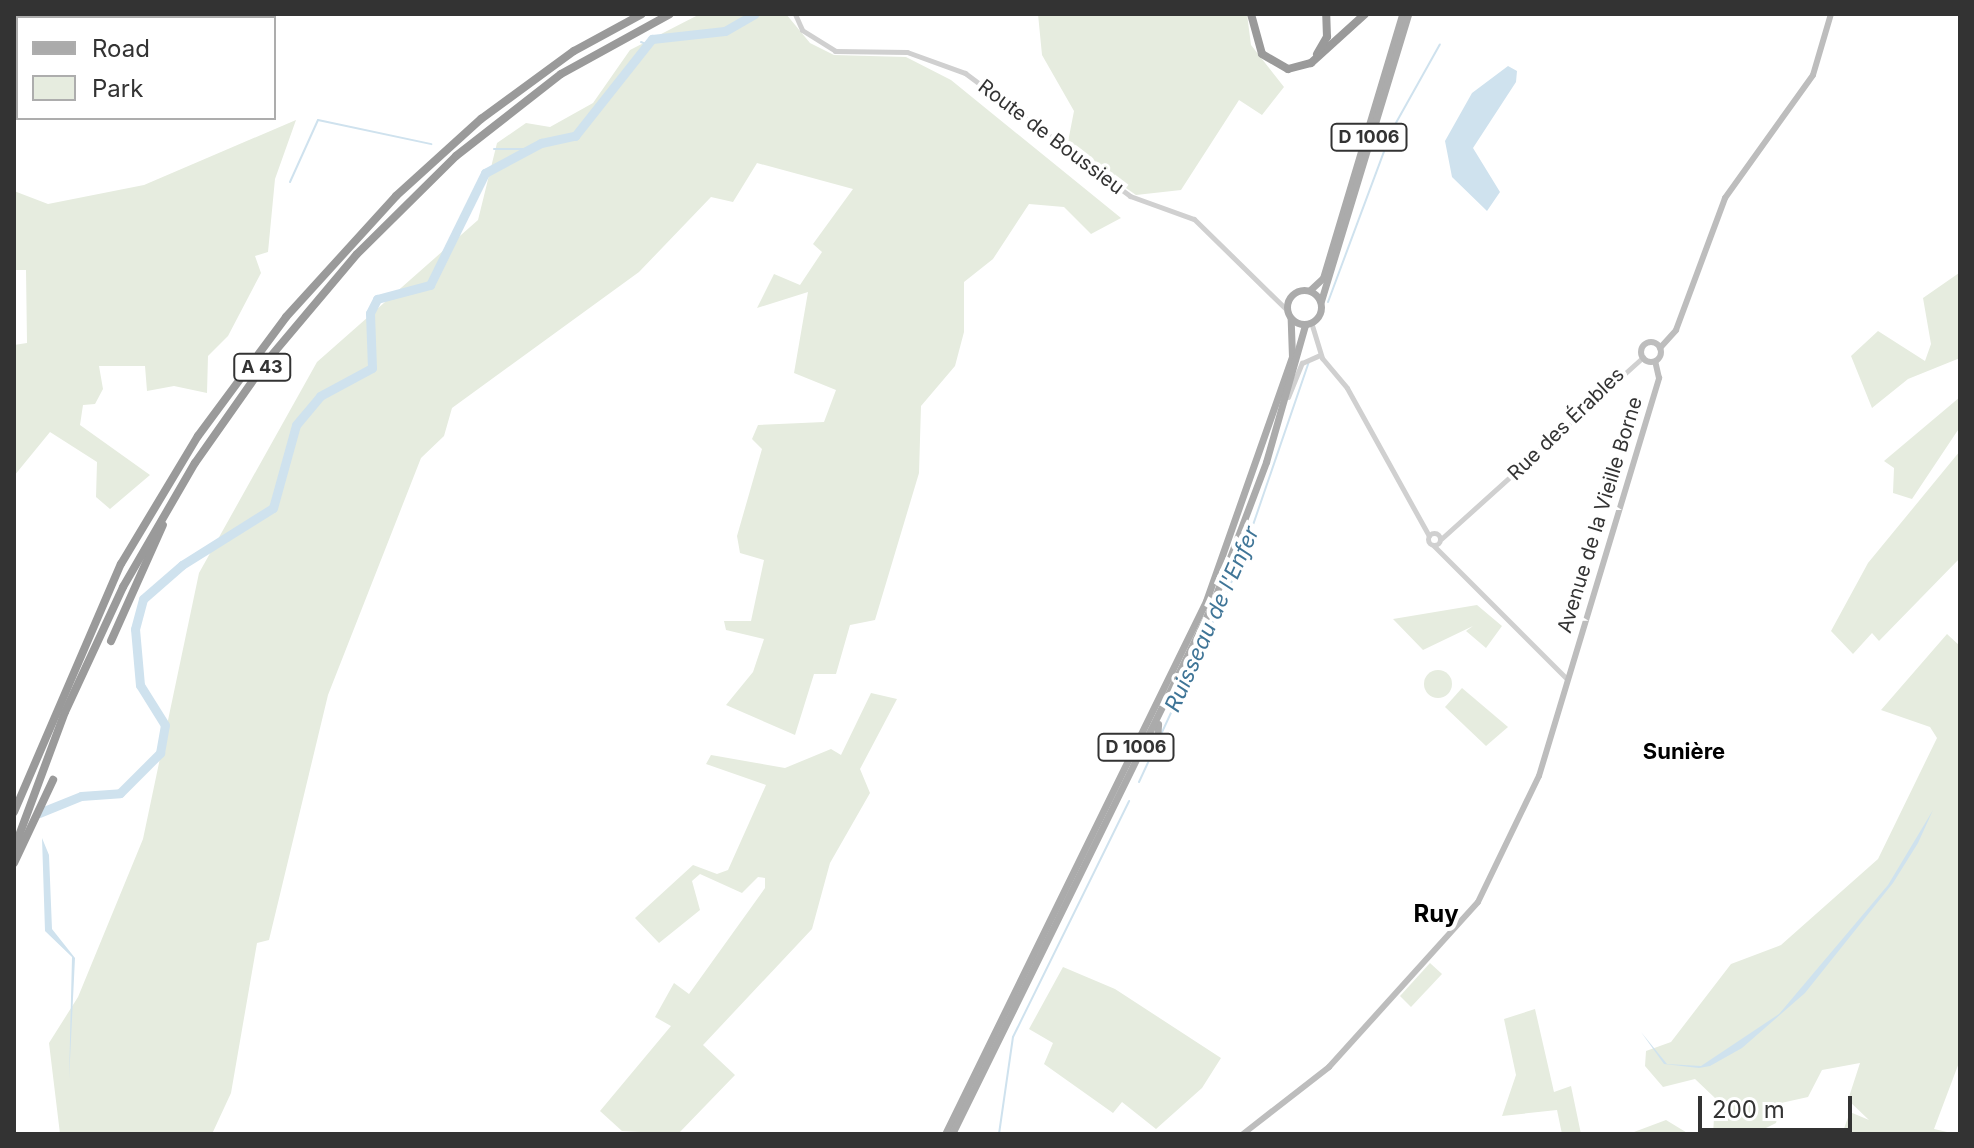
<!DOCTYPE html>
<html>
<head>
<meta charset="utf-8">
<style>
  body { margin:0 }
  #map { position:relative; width:1974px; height:1148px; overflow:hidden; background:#fff; font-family:Inter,sans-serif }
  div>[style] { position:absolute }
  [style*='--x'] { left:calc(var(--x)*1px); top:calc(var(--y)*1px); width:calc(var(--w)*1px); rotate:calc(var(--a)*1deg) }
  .green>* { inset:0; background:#e6ecdf }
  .round { border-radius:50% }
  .water>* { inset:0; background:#cfe2ee }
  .stream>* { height:2px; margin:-1px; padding:0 1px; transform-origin:1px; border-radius:1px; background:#cfe2ee }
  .river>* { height:9px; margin:-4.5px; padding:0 4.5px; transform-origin:4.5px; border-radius:4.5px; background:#cfe2ee }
  .tertiary>* { height:5px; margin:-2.5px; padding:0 2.5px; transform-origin:2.5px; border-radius:2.5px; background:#d0d0d0 }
  .tertiary>.ring { margin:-2.5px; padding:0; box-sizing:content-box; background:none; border:5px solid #d0d0d0; border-radius:50% }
  .secondary>* { height:6px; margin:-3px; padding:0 3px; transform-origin:3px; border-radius:3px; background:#bdbdbd }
  .secondary>.ring { margin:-3px; padding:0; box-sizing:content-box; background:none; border:6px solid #bdbdbd; border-radius:50% }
  .primary>* { height:7px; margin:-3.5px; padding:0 3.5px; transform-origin:3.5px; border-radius:3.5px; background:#ababab }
  .primary>.ring { margin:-3.5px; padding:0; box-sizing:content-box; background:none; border:7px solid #ababab; border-radius:50% }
  .motorway>* { height:8px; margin:-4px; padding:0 4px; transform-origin:4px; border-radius:4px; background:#9a9a9a }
  span { translate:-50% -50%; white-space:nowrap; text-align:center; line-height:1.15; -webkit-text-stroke:8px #fff; paint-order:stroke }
  .shield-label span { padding:2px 6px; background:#fff; border:2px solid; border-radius:6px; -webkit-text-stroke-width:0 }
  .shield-label { font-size:18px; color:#333; font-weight:700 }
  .street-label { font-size:20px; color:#333 }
  .water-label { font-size:22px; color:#3f7597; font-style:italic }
  .neighbourhood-label { font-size:22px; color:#000; font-weight:700 }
  .quarter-label { font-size:24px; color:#000; font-weight:700 }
  .frame { position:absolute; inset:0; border:16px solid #333; pointer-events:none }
  .legend { position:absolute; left:16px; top:16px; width:260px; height:104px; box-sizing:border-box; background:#fff; border:2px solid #adadad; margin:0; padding:10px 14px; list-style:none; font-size:24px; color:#333 }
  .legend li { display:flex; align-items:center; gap:16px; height:40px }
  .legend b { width:40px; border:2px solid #adadad }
  .scale { position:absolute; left:1698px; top:1096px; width:154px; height:36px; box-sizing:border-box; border:4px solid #333; border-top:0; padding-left:10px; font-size:24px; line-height:28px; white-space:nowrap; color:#333; -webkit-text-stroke:6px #fff; paint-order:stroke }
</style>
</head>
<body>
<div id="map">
  <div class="green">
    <i style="clip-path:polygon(700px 14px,786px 14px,810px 43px,834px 55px,906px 57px,951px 80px,1121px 218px,1091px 234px,1064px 207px,1029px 204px,993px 259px,964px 282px,964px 332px,955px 366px,921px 406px,919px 473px,875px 620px,850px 625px,836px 674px,814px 674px,795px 735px,726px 705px,753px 672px,764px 639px,726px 630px,724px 621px,751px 621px,764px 560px,740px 553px,737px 536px,762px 449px,752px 439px,758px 425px,824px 422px,836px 390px,794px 373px,808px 292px,757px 308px,774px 274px,800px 285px,822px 252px,813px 244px,853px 189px,757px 163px,733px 202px,711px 197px,639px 272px,452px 408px,444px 436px,421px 458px,328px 695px,269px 940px,257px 943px,231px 1093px,212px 1134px,60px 1134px,49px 1043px,78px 997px,143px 839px,199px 573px,317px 362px,478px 220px,497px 143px,526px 123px,550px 127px,593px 103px,630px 50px)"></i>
    <i style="clip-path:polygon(1038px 14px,1247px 14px,1251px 45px,1284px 87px,1262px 115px,1239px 100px,1181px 190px,1136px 195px,1067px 147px,1074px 111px,1042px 55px)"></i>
    <i style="clip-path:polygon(296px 120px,275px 179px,268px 252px,255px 256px,261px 273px,228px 336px,208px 356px,207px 393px,174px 386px,147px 391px,145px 366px,99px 366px,103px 389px,95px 404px,83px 405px,80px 425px,150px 475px,110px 509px,96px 497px,97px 462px,50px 432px,14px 476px,14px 345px,27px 343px,26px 270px,14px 270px,14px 191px,48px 204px,144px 185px)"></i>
    <i style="clip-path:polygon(1959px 273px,1960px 358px,1908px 379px,1872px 408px,1851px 356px,1878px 331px,1925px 361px,1931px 344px,1923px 298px)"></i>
    <i style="clip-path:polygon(1960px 397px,1960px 427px,1912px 499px,1893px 493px,1894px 468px,1884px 461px)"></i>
    <i style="clip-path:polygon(1960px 451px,1960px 558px,1879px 641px,1872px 633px,1853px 654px,1831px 631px,1868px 563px)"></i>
    <i style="clip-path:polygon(1477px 605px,1502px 626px,1486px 648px,1466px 631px,1473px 626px,1423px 650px,1393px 619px)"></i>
    <i style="clip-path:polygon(1947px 634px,1960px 646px,1960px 1060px,1934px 1129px,1956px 1134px,1842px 1134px,1850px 1112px,1869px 1120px,1848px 1100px,1860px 1063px,1822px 1070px,1808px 1097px,1781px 1103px,1776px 1123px,1764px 1129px,1713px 1134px,1714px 1118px,1724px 1109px,1715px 1098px,1695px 1079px,1663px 1087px,1645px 1066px,1646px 1051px,1671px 1042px,1731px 964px,1781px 945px,1878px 859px,1937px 738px,1930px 727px,1881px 710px)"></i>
    <i class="round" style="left:1424px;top:670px;width:28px;height:28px"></i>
    <i style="clip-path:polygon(1462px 688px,1508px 727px,1486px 746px,1445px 707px)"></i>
    <i style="clip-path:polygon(871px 693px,897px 699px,860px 769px,870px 793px,830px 863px,812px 929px,703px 1045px,735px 1075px,678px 1134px,622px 1131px,600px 1111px,671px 1026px,655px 1017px,674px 983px,689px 994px,765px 888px,765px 878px,758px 877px,742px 893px,700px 874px,692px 881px,700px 910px,659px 943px,635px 918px,693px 865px,717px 874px,728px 870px,766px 785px,706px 764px,711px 755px,785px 768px,831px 749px,841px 755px)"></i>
    <i style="clip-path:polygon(1430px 963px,1442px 974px,1411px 1007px,1400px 996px)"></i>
    <i style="clip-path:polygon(1063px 967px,1115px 989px,1221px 1058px,1202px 1088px,1156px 1129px,1122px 1102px,1113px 1113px,1044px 1064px,1053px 1043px,1029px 1029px)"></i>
    <i style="clip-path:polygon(1535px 1009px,1554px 1092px,1571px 1086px,1581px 1134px,1562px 1134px,1557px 1110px,1502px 1116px,1516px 1075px,1504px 1019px)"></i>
    <i style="clip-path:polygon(1666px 1120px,1689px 1134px,1617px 1134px,1634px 1132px)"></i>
  </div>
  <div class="water">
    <i style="clip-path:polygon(1508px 66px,1517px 71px,1516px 82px,1473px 148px,1500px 192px,1487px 211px,1452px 177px,1445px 141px,1472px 93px)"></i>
    <i style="clip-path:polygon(1933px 810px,1918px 843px,1893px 883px,1805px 993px,1742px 1048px,1710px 1066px,1699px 1068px,1664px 1064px,1641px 1032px,1667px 1064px,1701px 1066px,1779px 1014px,1888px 885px)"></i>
    <i style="clip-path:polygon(42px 838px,49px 855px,52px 929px,75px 958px,69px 1080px,72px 957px,45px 931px)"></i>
  </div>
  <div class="stream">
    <i style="--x:641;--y:42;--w:11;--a:22"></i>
    <i style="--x:494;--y:149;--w:37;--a:0"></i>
    <i style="--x:290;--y:182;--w:68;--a:-65.7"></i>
    <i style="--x:318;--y:120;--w:116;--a:12"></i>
    <i style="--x:1328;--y:302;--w:184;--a:-69.6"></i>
    <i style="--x:1392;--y:130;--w:98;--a:-60.8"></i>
    <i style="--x:1139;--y:782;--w:241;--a:-65.2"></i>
    <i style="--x:1240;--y:563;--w:213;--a:-71.1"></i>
    <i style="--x:999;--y:1134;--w:98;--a:-81.8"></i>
    <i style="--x:1013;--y:1037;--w:263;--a:-63.8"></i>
  </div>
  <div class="river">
    <i style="--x:39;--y:813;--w:45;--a:-22"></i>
    <i style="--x:81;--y:796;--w:39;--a:-4"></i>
    <i style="--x:120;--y:793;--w:57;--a:-45"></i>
    <i style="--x:160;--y:753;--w:28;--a:-80"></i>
    <i style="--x:165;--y:725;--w:47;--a:-122"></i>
    <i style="--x:140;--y:685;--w:56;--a:-95.1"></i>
    <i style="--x:135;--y:629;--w:31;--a:-75"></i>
    <i style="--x:143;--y:599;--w:52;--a:-41.1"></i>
    <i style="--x:182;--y:565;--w:107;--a:-32.1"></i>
    <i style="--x:273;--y:508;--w:86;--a:-74.5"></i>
    <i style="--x:296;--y:425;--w:38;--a:-50"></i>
    <i style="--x:320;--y:396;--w:59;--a:-28.3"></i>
    <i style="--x:372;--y:368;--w:55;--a:-92.1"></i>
    <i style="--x:370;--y:313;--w:16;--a:-63"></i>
    <i style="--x:377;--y:299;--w:55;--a:-14.8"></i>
    <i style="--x:430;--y:285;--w:125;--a:-63.8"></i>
    <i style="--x:485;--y:173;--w:64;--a:-28.2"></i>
    <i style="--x:541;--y:143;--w:35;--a:-12"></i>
    <i style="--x:575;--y:136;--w:124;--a:-51.6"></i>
    <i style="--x:652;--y:39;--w:73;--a:-6.3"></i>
    <i style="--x:725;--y:31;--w:34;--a:-30"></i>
  </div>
  <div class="tertiary">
    <i style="--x:795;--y:14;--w:17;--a:66"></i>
    <i style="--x:802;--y:30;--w:39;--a:32"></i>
    <i style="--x:835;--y:51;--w:72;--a:0.8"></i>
    <i style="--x:907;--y:52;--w:62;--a:19.9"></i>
    <i style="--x:965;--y:73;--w:206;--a:36.7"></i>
    <i style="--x:1130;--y:196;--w:68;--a:19.8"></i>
    <i style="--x:1194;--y:219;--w:129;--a:44.4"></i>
    <i style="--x:1311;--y:322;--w:38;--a:73"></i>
    <i style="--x:1322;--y:358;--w:39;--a:50"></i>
    <i style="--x:1347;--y:388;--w:169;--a:61"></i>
    <i style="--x:1288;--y:397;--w:37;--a:-68"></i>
    <i style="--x:1302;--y:363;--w:20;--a:-24"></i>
    <i class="ring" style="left:1428px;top:533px;width:7px;height:7px"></i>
    <i style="--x:1441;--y:539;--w:272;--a:-42"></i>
    <i style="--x:1434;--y:546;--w:187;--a:45"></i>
  </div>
  <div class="secondary">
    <i class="ring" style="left:1641px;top:342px;width:14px;height:14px"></i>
    <i style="--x:1660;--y:348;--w:24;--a:-48"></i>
    <i style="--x:1676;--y:330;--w:141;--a:-69.6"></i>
    <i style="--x:1725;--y:198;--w:151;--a:-54.4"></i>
    <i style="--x:1813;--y:75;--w:64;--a:-73.6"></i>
    <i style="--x:1243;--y:1134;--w:109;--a:-37.9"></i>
    <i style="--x:1329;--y:1067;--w:222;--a:-47.9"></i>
    <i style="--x:1478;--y:902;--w:140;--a:-64.2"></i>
    <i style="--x:1539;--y:776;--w:416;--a:-73.2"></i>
    <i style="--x:1659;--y:378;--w:17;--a:-103"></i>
  </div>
  <div class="primary">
    <i class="ring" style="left:1287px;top:290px;width:27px;height:27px"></i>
    <i style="--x:1310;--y:290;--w:18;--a:-43"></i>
    <i style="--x:1323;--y:278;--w:276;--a:-73.3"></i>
    <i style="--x:1321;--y:301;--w:300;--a:-73.1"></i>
    <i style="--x:1146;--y:749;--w:14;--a:-39"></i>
    <i style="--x:1157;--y:740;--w:16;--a:-86"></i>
    <i style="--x:945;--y:1134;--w:593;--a:-63.91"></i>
    <i style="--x:1206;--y:601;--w:259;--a:-70.6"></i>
    <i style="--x:1292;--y:357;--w:38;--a:-92"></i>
    <i style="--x:952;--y:1134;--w:589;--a:-63.83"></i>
    <i style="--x:1212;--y:605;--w:153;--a:-69.3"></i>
    <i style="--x:1266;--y:462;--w:142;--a:-74.1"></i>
  </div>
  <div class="motorway">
    <i style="--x:1251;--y:14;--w:41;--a:74.6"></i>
    <i style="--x:1262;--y:54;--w:30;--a:30"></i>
    <i style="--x:1288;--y:69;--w:24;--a:-15"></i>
    <i style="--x:1311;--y:63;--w:73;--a:-42.2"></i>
    <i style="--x:1317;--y:54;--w:20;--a:-60"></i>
    <i style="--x:1327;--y:37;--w:23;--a:-92"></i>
    <i style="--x:111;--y:641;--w:127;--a:-65.9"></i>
    <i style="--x:14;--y:812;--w:270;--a:-66.7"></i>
    <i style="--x:121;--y:564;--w:149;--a:-59"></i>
    <i style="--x:198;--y:436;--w:148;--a:-53.5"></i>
    <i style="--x:286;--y:317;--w:164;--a:-47.7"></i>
    <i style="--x:396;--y:196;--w:115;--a:-42.2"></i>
    <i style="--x:481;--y:119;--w:115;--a:-36.2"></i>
    <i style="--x:574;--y:51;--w:77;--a:-28.6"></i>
    <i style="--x:14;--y:849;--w:146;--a:-69.6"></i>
    <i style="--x:65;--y:712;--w:138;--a:-65.1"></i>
    <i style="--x:123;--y:587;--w:143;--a:-59.9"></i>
    <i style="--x:195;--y:463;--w:123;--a:-54.9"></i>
    <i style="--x:266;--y:362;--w:141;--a:-49.9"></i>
    <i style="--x:357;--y:254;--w:139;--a:-44.7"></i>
    <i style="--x:456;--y:156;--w:133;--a:-38"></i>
    <i style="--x:561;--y:74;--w:124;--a:-28.8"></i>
    <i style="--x:14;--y:863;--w:92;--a:-64.8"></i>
  </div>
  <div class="shield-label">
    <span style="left:1369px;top:137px">D 1006</span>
    <span style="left:262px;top:367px">A 43</span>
    <span style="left:1136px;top:747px">D 1006</span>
  </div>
  <div class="street-label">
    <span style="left:1051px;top:137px;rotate:37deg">Route de Boussieu</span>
    <span style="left:1566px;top:424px;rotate:-44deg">Rue des Érables</span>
    <span style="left:1600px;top:515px;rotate:-73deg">Avenue de la Vieille Borne</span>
  </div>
  <div class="water-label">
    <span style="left:1212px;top:619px;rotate:-66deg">Ruisseau de l'Enfer</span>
  </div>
  <div class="neighbourhood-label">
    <span style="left:1684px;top:752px">Sunière</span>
  </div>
  <div class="quarter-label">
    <span style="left:1436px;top:914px">Ruy</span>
  </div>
  <div class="frame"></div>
  <ul class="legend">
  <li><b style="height:10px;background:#ababab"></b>Road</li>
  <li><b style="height:22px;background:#e6ecdf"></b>Park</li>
  </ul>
  <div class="scale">200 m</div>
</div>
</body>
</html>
